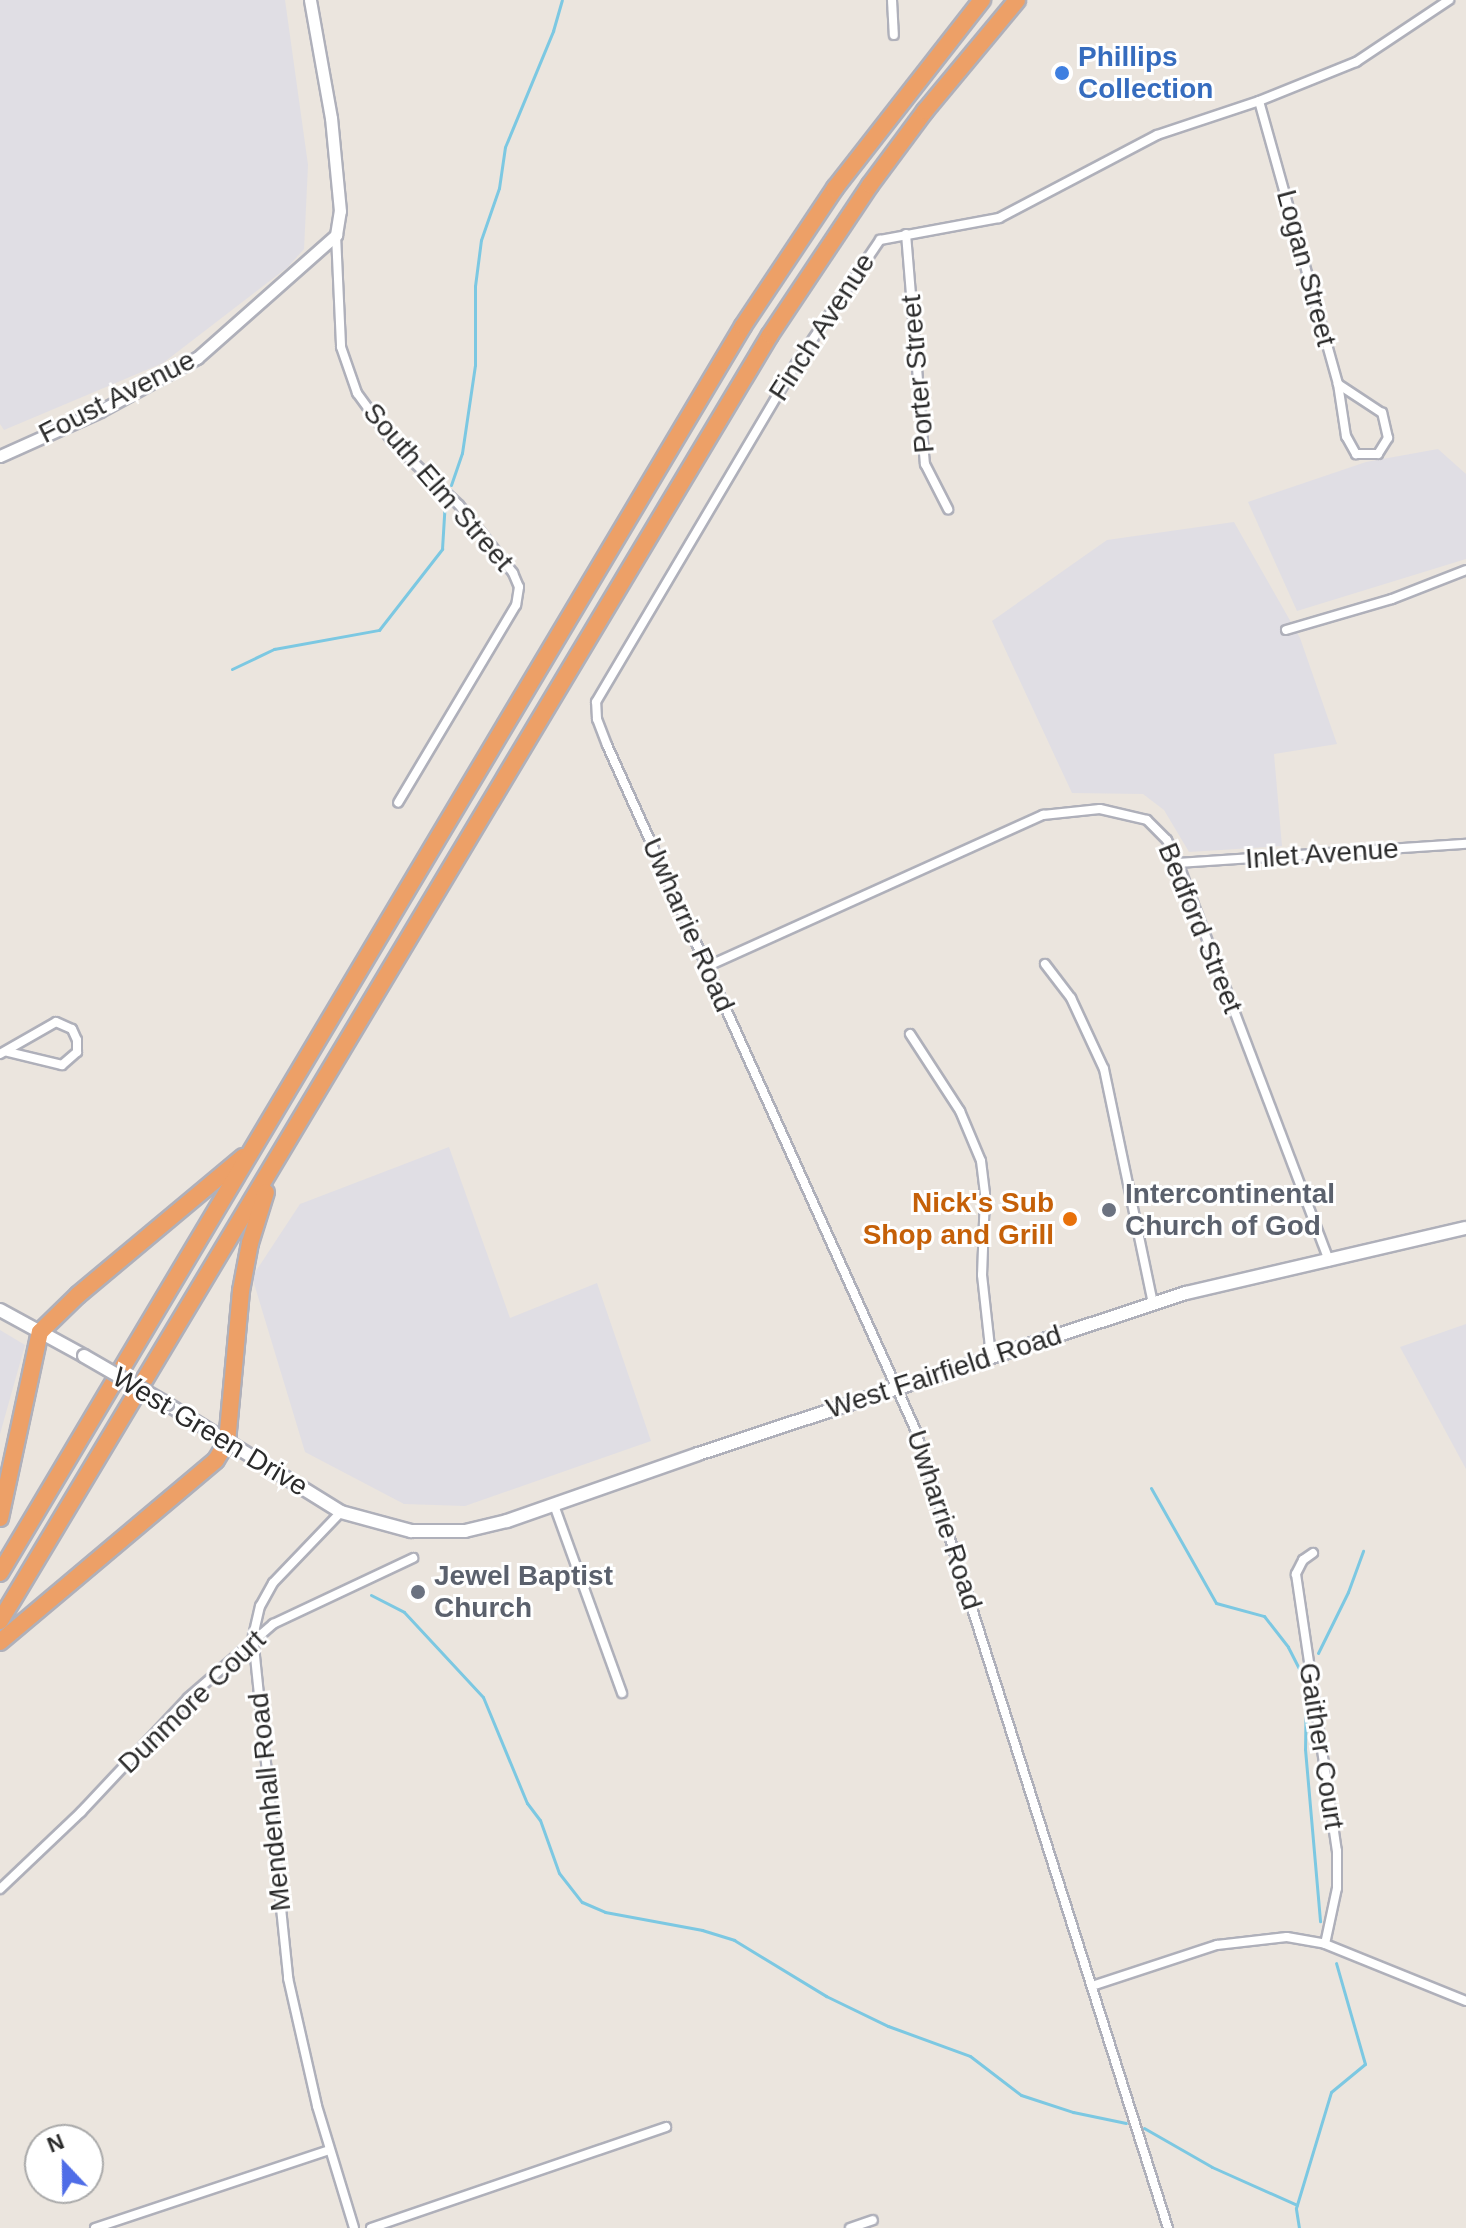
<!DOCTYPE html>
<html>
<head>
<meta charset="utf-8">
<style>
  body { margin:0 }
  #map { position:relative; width:1466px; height:2228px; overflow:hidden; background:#ebe5de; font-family:Arial,sans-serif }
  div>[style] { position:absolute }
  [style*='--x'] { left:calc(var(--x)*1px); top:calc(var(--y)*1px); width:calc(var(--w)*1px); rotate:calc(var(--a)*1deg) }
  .industrial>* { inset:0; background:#e0dee4 }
  .stream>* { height:3px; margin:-1.5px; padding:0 1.5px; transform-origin:1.5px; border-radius:1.5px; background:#7cc8e2 }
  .roads { filter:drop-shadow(2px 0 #afb0ba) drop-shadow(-2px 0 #afb0ba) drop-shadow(0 2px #afb0ba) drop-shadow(0 -2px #afb0ba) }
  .minor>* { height:8px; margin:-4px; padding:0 4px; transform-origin:4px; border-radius:4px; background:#fff }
  .tertiary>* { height:11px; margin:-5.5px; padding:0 5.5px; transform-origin:5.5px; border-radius:5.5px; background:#fff }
  .secondary>* { height:12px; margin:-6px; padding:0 6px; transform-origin:6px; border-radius:6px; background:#fff }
  .motorway>* { height:16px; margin:-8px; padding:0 8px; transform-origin:8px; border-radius:8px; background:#eda067 }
  .bridges { filter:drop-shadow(2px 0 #afb0ba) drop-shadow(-2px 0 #afb0ba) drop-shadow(0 2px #afb0ba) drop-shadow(0 -2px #afb0ba) }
  .secondary-bridge>* { height:12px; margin:-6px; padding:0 6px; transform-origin:6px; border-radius:6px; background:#fff }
  .dots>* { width:22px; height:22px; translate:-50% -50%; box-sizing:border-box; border:4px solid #fff; border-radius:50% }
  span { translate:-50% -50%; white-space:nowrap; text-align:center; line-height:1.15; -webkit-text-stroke:6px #fff; paint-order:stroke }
  .shop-label { font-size:28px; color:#366cbe; font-weight:700 }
  .left { translate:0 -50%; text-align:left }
  .street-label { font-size:28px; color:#2b2b2b }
  .worship-label { font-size:28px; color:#5b616d; font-weight:700 }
  .food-label { font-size:28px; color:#c56008; font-weight:700 }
  .right { translate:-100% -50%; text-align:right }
  .north { position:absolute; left:24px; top:2124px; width:80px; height:80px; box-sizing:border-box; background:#fff; border:2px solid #aaa; border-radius:50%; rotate:338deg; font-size:22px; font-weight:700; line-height:32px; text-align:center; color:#2b2b2b }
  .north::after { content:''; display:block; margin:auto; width:28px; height:36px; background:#4f6de7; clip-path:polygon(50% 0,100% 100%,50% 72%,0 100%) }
</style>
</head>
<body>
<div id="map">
  <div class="industrial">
    <i style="clip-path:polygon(0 0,285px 0,308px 165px,304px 249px,288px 267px,163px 363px,4px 430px,0 424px)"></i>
    <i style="clip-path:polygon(1438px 449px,1466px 474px,1466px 559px,1297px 611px,1248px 502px,1366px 462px)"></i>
    <i style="clip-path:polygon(1234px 522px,1300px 638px,1337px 744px,1274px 754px,1282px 846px,1189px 852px,1164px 810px,1143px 794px,1072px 793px,992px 621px,1107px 540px)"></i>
    <i style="clip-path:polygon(449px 1147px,510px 1318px,597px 1283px,651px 1441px,465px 1506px,404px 1504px,305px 1452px,252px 1277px,300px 1204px)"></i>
    <i style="clip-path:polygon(1466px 1324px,1466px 1469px,1400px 1347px)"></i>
    <i style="clip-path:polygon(0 1330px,25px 1345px,0 1434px)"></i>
  </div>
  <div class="stream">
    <i style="--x:451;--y:485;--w:34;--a:-71"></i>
    <i style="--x:462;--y:453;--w:89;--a:-81.6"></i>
    <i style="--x:475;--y:365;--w:79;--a:-90"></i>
    <i style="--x:475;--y:286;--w:46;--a:-82.6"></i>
    <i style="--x:481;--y:240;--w:55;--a:-70.9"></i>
    <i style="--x:499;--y:188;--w:41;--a:-81.7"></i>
    <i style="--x:505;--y:147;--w:126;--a:-67.5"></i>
    <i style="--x:553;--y:31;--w:32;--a:-74"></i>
    <i style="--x:232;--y:669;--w:47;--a:-25.5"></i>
    <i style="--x:274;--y:649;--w:107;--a:-10.3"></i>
    <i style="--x:379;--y:630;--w:103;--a:-52.1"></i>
    <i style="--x:442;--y:549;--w:49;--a:-86.5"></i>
    <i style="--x:1151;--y:1488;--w:132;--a:60.5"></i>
    <i style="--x:1216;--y:1603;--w:50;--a:15.2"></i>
    <i style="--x:1264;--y:1616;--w:39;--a:52"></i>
    <i style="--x:1288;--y:1647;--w:39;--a:63"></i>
    <i style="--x:371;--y:1595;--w:37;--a:27"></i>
    <i style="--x:404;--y:1612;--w:116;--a:47.1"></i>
    <i style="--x:483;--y:1697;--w:115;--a:67.5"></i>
    <i style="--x:527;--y:1803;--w:21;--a:53"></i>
    <i style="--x:540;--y:1820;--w:56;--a:70.3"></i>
    <i style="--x:559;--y:1873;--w:37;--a:52"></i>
    <i style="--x:582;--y:1902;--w:25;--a:23"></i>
    <i style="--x:605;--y:1912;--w:99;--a:10.5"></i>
    <i style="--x:702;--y:1930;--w:34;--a:17"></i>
    <i style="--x:734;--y:1940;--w:108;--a:31.3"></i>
    <i style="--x:826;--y:1996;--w:69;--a:25.8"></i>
    <i style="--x:888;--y:2026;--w:87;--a:20.1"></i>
    <i style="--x:970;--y:2056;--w:64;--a:37.4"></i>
    <i style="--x:1021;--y:2095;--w:55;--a:18.1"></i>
    <i style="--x:1073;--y:2112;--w:54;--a:11.7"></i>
    <i style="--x:1318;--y:1653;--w:68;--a:-63.8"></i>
    <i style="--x:1348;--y:1592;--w:44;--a:-69.9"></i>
    <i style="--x:1306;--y:1681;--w:68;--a:90.8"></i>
    <i style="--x:1305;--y:1749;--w:173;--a:85"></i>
    <i style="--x:1144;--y:2128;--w:78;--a:29.8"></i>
    <i style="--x:1212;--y:2167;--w:93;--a:24.1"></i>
    <i style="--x:1299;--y:2228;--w:20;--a:-99"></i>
    <i style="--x:1296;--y:2208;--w:121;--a:-73.2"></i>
    <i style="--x:1331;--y:2092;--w:44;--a:-39.5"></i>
    <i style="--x:1365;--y:2064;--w:105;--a:-106"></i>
  </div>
  <div class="roads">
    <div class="minor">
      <i style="--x:892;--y:0;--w:35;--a:87"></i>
      <i style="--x:1259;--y:101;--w:294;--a:74.4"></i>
      <i style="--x:1338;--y:384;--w:53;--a:81.3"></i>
      <i style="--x:1346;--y:436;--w:21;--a:61"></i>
      <i style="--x:1356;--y:454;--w:22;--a:0"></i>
      <i style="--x:1378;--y:454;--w:19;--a:-58"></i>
      <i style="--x:1388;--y:438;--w:26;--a:-103"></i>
      <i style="--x:1382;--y:413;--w:53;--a:-146.6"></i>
      <i style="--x:906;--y:234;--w:231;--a:85.3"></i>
      <i style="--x:925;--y:464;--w:51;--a:62.9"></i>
      <i style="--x:336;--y:235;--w:112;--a:87.4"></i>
      <i style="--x:341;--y:347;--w:49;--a:70.8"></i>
      <i style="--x:357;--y:393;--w:63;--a:54"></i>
      <i style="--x:394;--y:444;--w:89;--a:43.2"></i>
      <i style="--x:459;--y:505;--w:87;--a:51.5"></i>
      <i style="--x:513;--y:573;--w:15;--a:67"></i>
      <i style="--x:519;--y:587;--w:18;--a:99"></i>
      <i style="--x:516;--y:605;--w:230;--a:120.8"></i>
      <i style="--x:1286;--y:630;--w:110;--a:-16.3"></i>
      <i style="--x:1392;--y:599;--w:79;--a:-21.4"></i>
      <i style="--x:1178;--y:863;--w:289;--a:-3.8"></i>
      <i style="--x:1045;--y:964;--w:43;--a:52.6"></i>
      <i style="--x:1071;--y:998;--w:78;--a:65.1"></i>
      <i style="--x:1104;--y:1069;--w:240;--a:78.2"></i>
      <i style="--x:706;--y:967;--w:370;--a:-24.3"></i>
      <i style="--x:1043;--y:815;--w:57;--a:-6"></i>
      <i style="--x:1100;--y:809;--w:48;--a:13.2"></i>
      <i style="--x:1147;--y:820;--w:28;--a:45"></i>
      <i style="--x:1167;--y:840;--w:25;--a:64"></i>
      <i style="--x:1178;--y:863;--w:426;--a:69.2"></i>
      <i style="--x:910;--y:1034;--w:92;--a:57"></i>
      <i style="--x:960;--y:1111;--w:54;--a:67.2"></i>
      <i style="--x:981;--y:1161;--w:33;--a:83"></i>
      <i style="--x:985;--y:1194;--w:81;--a:92.1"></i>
      <i style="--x:982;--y:1275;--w:81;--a:83.7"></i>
      <i style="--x:0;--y:1054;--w:64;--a:-29.7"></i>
      <i style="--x:56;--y:1022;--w:17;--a:24"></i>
      <i style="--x:72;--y:1029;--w:12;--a:66"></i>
      <i style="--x:77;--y:1040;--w:12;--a:90"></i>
      <i style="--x:77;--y:1052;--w:20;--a:139"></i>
      <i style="--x:62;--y:1065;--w:56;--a:-166.5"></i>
      <i style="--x:554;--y:1505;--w:200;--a:70.1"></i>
      <i style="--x:341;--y:1512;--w:98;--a:133.8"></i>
      <i style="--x:273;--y:1583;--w:26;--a:119"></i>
      <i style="--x:260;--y:1606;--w:32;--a:103"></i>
      <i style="--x:253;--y:1637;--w:343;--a:84.1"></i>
      <i style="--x:288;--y:1978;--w:131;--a:77.2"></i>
      <i style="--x:317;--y:2106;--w:127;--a:73.1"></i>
      <i style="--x:1313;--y:1553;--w:12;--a:145"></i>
      <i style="--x:1303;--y:1560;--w:16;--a:117"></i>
      <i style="--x:1296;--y:1574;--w:280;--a:81.6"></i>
      <i style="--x:1337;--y:1851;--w:37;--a:90"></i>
      <i style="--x:1337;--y:1888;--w:57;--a:102.1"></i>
      <i style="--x:0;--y:1889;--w:112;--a:-43.5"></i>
      <i style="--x:81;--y:1812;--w:156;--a:-46.8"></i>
      <i style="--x:188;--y:1698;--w:113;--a:-41"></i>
      <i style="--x:273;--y:1624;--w:155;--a:-25.2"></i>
      <i style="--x:1092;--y:1986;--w:132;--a:-18.2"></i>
      <i style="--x:1217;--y:1945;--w:70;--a:-6.5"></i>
      <i style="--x:1287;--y:1937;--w:39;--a:10"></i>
      <i style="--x:1325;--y:1944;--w:152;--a:22"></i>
      <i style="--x:95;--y:2228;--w:247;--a:-18.4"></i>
      <i style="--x:371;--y:2228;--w:312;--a:-18.9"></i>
      <i style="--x:850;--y:2228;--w:24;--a:-19"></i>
      <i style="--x:1168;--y:2228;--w:836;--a:-107.55"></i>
      <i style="--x:916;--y:1431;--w:752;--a:-114.25"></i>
      <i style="--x:607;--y:745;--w:28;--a:-111"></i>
      <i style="--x:597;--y:719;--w:17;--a:-93"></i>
      <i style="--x:596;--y:702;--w:393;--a:-59.4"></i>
      <i style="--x:796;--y:364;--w:150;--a:-55.9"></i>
      <i style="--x:880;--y:240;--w:121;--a:-10.5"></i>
      <i style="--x:999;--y:218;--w:178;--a:-27.7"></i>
      <i style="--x:1157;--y:135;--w:108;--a:-18.4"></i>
      <i style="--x:1259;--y:101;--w:105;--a:-21.9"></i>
      <i style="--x:1356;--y:62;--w:112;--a:-33.7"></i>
    </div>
    <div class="tertiary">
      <i style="--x:0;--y:456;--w:110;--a:-24.2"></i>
      <i style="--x:100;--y:411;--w:111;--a:-28.7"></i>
      <i style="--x:197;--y:358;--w:186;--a:-41.5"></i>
      <i style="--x:336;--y:235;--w:24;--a:-81"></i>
      <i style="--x:340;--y:211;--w:93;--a:-95.5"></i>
      <i style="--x:331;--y:118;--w:120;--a:-100.1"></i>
    </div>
    <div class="secondary">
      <i style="--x:0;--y:1310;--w:96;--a:28.7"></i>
      <i style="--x:167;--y:1404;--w:205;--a:31.8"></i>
      <i style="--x:341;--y:1512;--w:73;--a:15.2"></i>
      <i style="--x:411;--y:1531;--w:54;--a:0"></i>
      <i style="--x:465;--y:1531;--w:43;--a:-13.4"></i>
      <i style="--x:507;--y:1521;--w:202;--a:-19.3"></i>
      <i style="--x:698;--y:1454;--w:514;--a:-18.26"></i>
      <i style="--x:1186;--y:1293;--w:287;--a:-13.1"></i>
    </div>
    <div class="motorway">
      <i style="--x:0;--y:1518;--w:190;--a:-77.9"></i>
      <i style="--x:40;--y:1332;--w:53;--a:-44.2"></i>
      <i style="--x:78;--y:1295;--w:215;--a:-39.9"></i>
      <i style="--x:0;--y:1573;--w:1452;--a:-59.21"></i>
      <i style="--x:743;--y:326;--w:166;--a:-56.3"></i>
      <i style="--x:835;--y:188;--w:239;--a:-52"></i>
      <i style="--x:0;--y:1621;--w:1499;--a:-59.09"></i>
      <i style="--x:770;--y:335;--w:180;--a:-56.3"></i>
      <i style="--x:870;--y:185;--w:92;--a:-53.4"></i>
      <i style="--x:925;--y:111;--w:144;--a:-50.3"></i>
      <i style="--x:0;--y:1642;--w:282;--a:-40.1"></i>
      <i style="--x:216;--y:1460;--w:21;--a:-59"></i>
      <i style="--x:227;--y:1442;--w:152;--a:-84.7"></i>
      <i style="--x:241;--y:1291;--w:49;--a:-79.4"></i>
      <i style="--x:250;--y:1243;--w:53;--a:-72.6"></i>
    </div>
  </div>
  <div class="bridges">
    <div class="secondary-bridge">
      <i style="--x:84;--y:1356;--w:96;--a:30"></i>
    </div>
  </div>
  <div class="dots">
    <i style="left:1062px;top:73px;background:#3f7fe0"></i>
    <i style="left:1109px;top:1210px;background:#6b7280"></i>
    <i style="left:1070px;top:1219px;background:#e8710a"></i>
    <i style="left:418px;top:1592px;background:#6b7280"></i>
  </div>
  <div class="shop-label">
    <span class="left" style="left:1078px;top:73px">Phillips<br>Collection</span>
  </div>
  <div class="street-label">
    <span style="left:1306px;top:268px;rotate:75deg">Logan Street</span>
    <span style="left:822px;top:327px;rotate:-57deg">Finch Avenue</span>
    <span style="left:918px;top:374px;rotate:-95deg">Porter Street</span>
    <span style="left:117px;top:397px;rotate:-27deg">Foust Avenue</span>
    <span style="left:438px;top:487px;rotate:49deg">South Elm Street</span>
    <span style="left:1322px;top:854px;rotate:-4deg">Inlet Avenue</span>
    <span style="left:688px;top:925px;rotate:66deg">Uwharrie Road</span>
    <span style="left:1200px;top:928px;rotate:68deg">Bedford Street</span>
    <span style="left:944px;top:1372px;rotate:-18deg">West Fairfield Road</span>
    <span style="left:210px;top:1432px;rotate:31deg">West Green Drive</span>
    <span style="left:944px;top:1520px;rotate:72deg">Uwharrie Road</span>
    <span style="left:192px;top:1702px;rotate:-44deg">Dunmore Court</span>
    <span style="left:1321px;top:1746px;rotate:81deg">Gaither Court</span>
    <span style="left:270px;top:1802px;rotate:-96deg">Mendenhall Road</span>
  </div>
  <div class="worship-label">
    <span class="left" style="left:1125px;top:1210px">Intercontinental<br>Church of God</span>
    <span class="left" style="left:434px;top:1592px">Jewel Baptist<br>Church</span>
  </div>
  <div class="food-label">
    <span class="right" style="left:1054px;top:1219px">Nick's Sub<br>Shop and Grill</span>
  </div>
  <div class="north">N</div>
</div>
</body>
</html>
